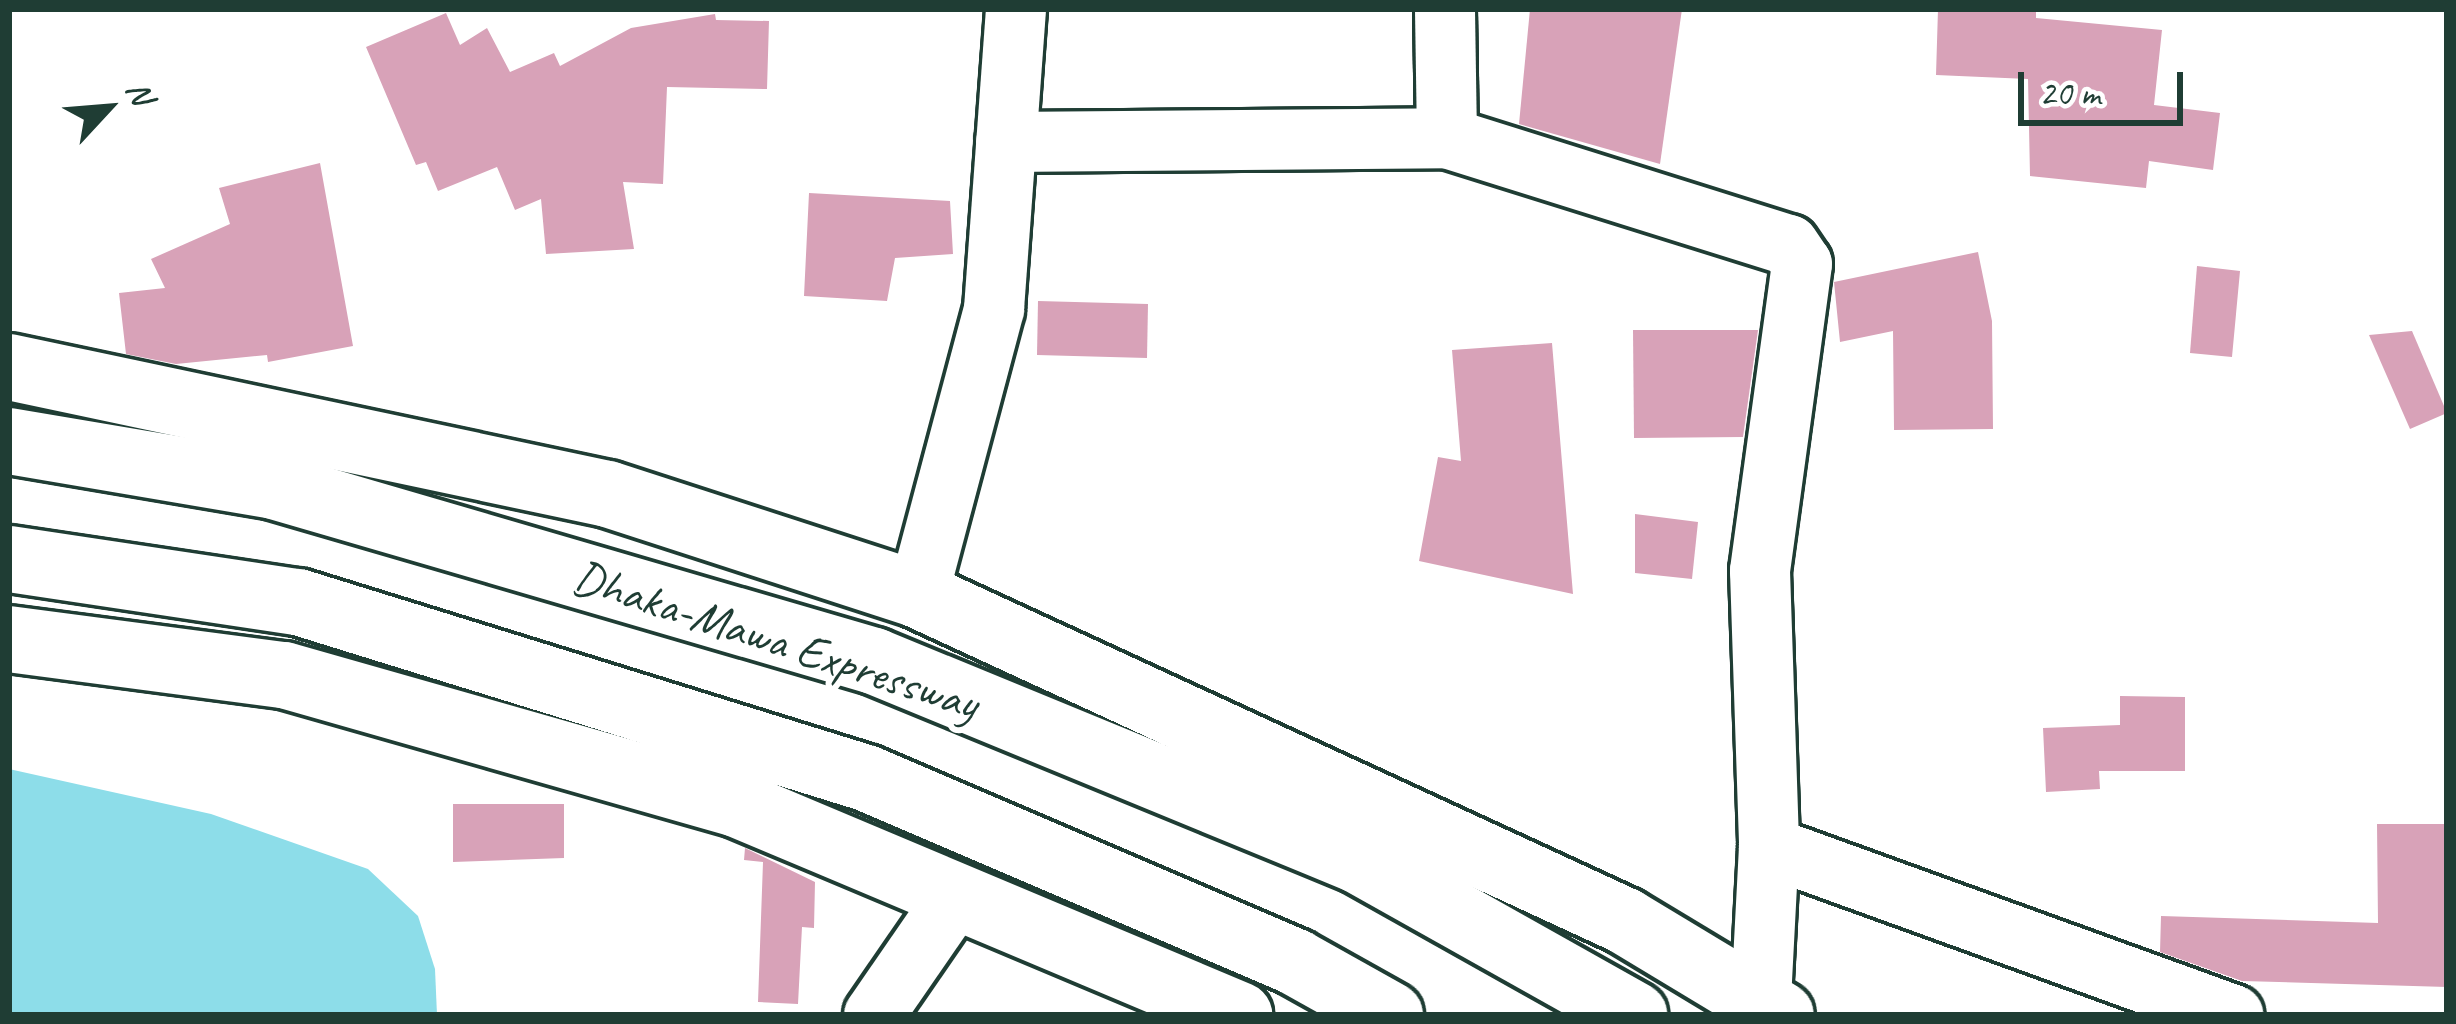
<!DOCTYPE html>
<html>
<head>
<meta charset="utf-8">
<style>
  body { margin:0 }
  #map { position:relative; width:2456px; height:1024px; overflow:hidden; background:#fff; font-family:Caveat,sans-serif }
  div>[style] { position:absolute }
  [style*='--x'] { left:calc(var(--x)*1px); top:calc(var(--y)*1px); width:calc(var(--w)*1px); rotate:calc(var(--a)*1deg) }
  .water>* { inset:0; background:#8ddde9 }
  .building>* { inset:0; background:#d8a2b8 }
  .roads { filter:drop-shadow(3px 0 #1f3d34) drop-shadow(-3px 0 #1f3d34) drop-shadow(0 3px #1f3d34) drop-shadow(0 -3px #1f3d34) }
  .minor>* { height:60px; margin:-30px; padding:0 30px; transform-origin:30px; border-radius:30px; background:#fff }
  .tertiary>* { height:66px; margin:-33px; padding:0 33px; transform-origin:33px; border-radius:33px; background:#fff }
  .motorway>* { height:66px; margin:-33px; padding:0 33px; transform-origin:33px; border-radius:33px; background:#fff }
  span { translate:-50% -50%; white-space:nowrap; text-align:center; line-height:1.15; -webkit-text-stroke:12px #fff; paint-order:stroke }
  .street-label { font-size:48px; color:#1f3d34 }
  .frame { position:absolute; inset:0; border:12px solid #1f3d34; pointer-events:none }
  .north { position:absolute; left:48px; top:48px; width:120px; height:120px; -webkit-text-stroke:9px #fff; paint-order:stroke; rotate:64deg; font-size:33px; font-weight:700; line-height:48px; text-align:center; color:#1f3d34 }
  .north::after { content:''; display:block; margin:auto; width:42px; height:54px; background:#1f3d34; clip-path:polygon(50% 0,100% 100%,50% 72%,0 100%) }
  .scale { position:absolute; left:2018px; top:72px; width:165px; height:54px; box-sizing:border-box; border:6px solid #1f3d34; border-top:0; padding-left:15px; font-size:36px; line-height:42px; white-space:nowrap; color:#1f3d34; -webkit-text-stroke:9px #fff; paint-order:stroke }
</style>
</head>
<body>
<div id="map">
  <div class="water">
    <i style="clip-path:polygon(9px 769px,211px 814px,368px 869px,418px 916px,435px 969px,437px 1015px,9px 1015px)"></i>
  </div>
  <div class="building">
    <i style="clip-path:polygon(1530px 9px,1682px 9px,1660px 164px,1519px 124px)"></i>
    <i style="clip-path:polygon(1938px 9px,2036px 9px,2036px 18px,2162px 30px,2154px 105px,2220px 113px,2213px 170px,2149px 161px,2146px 188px,2030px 176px,2028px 79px,1936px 75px)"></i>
    <i style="clip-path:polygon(446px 13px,460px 45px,487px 28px,510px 72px,554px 53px,560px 66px,631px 28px,715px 14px,716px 20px,769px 21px,767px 89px,667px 87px,663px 184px,623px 182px,634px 249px,546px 254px,541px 199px,515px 210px,497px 167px,438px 191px,426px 162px,416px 165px,366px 47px)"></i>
    <i style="clip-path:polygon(320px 163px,353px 346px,268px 362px,267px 355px,176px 364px,126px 354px,119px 293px,165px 288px,151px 259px,230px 224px,219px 188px)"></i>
    <i style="clip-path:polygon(809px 193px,950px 201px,953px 254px,895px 258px,887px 301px,804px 296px)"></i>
    <i style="clip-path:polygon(1978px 252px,1992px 321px,1993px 429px,1894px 430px,1893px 331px,1840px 342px,1834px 282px)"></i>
    <i style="clip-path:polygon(2197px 266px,2240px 271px,2232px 357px,2190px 353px)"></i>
    <i style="clip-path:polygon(1038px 301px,1148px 304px,1147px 358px,1037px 355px)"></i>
    <i style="clip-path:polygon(1633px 330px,1758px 330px,1743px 437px,1634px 438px)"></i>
    <i style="clip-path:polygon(2412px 331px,2447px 413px,2410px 429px,2369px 335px)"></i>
    <i style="clip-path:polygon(1552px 343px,1573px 594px,1419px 561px,1438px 457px,1461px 461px,1452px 350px)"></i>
    <i style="clip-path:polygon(1635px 514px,1698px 522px,1692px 579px,1635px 573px)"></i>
    <i style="clip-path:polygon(2120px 696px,2185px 697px,2185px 771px,2099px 771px,2100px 789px,2046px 792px,2043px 728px,2120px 725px)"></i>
    <i style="clip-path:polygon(453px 804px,564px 804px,564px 858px,453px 862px)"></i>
    <i style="clip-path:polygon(2377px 824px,2447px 824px,2447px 987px,2242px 981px,2160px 952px,2161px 916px,2378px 923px)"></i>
    <i style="clip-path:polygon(745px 848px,815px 882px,814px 928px,802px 927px,798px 1004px,758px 1002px,763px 862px,744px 860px)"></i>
  </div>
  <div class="roads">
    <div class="minor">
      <i style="--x:1447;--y:138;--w:358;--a:17.4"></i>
      <i style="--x:1789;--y:245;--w:23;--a:56"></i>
      <i style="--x:1802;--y:264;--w:310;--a:97.8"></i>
      <i style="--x:1760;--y:571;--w:276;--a:88.1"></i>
      <i style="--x:1769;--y:847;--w:155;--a:93"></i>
      <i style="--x:1006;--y:142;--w:441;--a:-0.5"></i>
      <i style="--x:1447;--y:138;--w:129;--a:-90.9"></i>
      <i style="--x:918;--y:595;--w:296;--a:-75.1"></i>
      <i style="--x:994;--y:309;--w:301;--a:-85.8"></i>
      <i style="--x:1769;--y:847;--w:494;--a:19.9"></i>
      <i style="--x:874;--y:1015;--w:141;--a:-55.4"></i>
    </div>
    <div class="tertiary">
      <i style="--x:9;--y:367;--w:612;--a:11.97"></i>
      <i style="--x:608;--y:494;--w:326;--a:18"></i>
      <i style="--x:918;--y:595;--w:779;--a:24.75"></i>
      <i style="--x:1625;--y:921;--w:182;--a:31.1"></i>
      <i style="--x:9;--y:639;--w:277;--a:7.5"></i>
      <i style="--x:284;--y:675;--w:471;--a:15.9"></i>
      <i style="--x:737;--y:804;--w:545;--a:22.8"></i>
    </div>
    <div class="motorway">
      <i style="--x:9;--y:441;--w:269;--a:9.6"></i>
      <i style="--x:274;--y:486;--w:625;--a:16.26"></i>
      <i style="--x:874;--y:661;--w:523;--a:22.35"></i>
      <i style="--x:1358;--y:860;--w:317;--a:29.3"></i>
      <i style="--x:9;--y:559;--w:292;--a:8.5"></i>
      <i style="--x:298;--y:602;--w:595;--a:17.22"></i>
      <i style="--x:866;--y:778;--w:467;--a:23.2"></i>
      <i style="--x:1295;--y:962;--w:109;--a:29.2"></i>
    </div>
  </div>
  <div class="street-label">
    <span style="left:776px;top:640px;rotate:18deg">Dhaka-Mawa Expressway</span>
  </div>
  <div class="frame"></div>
  <div class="north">N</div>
  <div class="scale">20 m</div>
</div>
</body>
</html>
